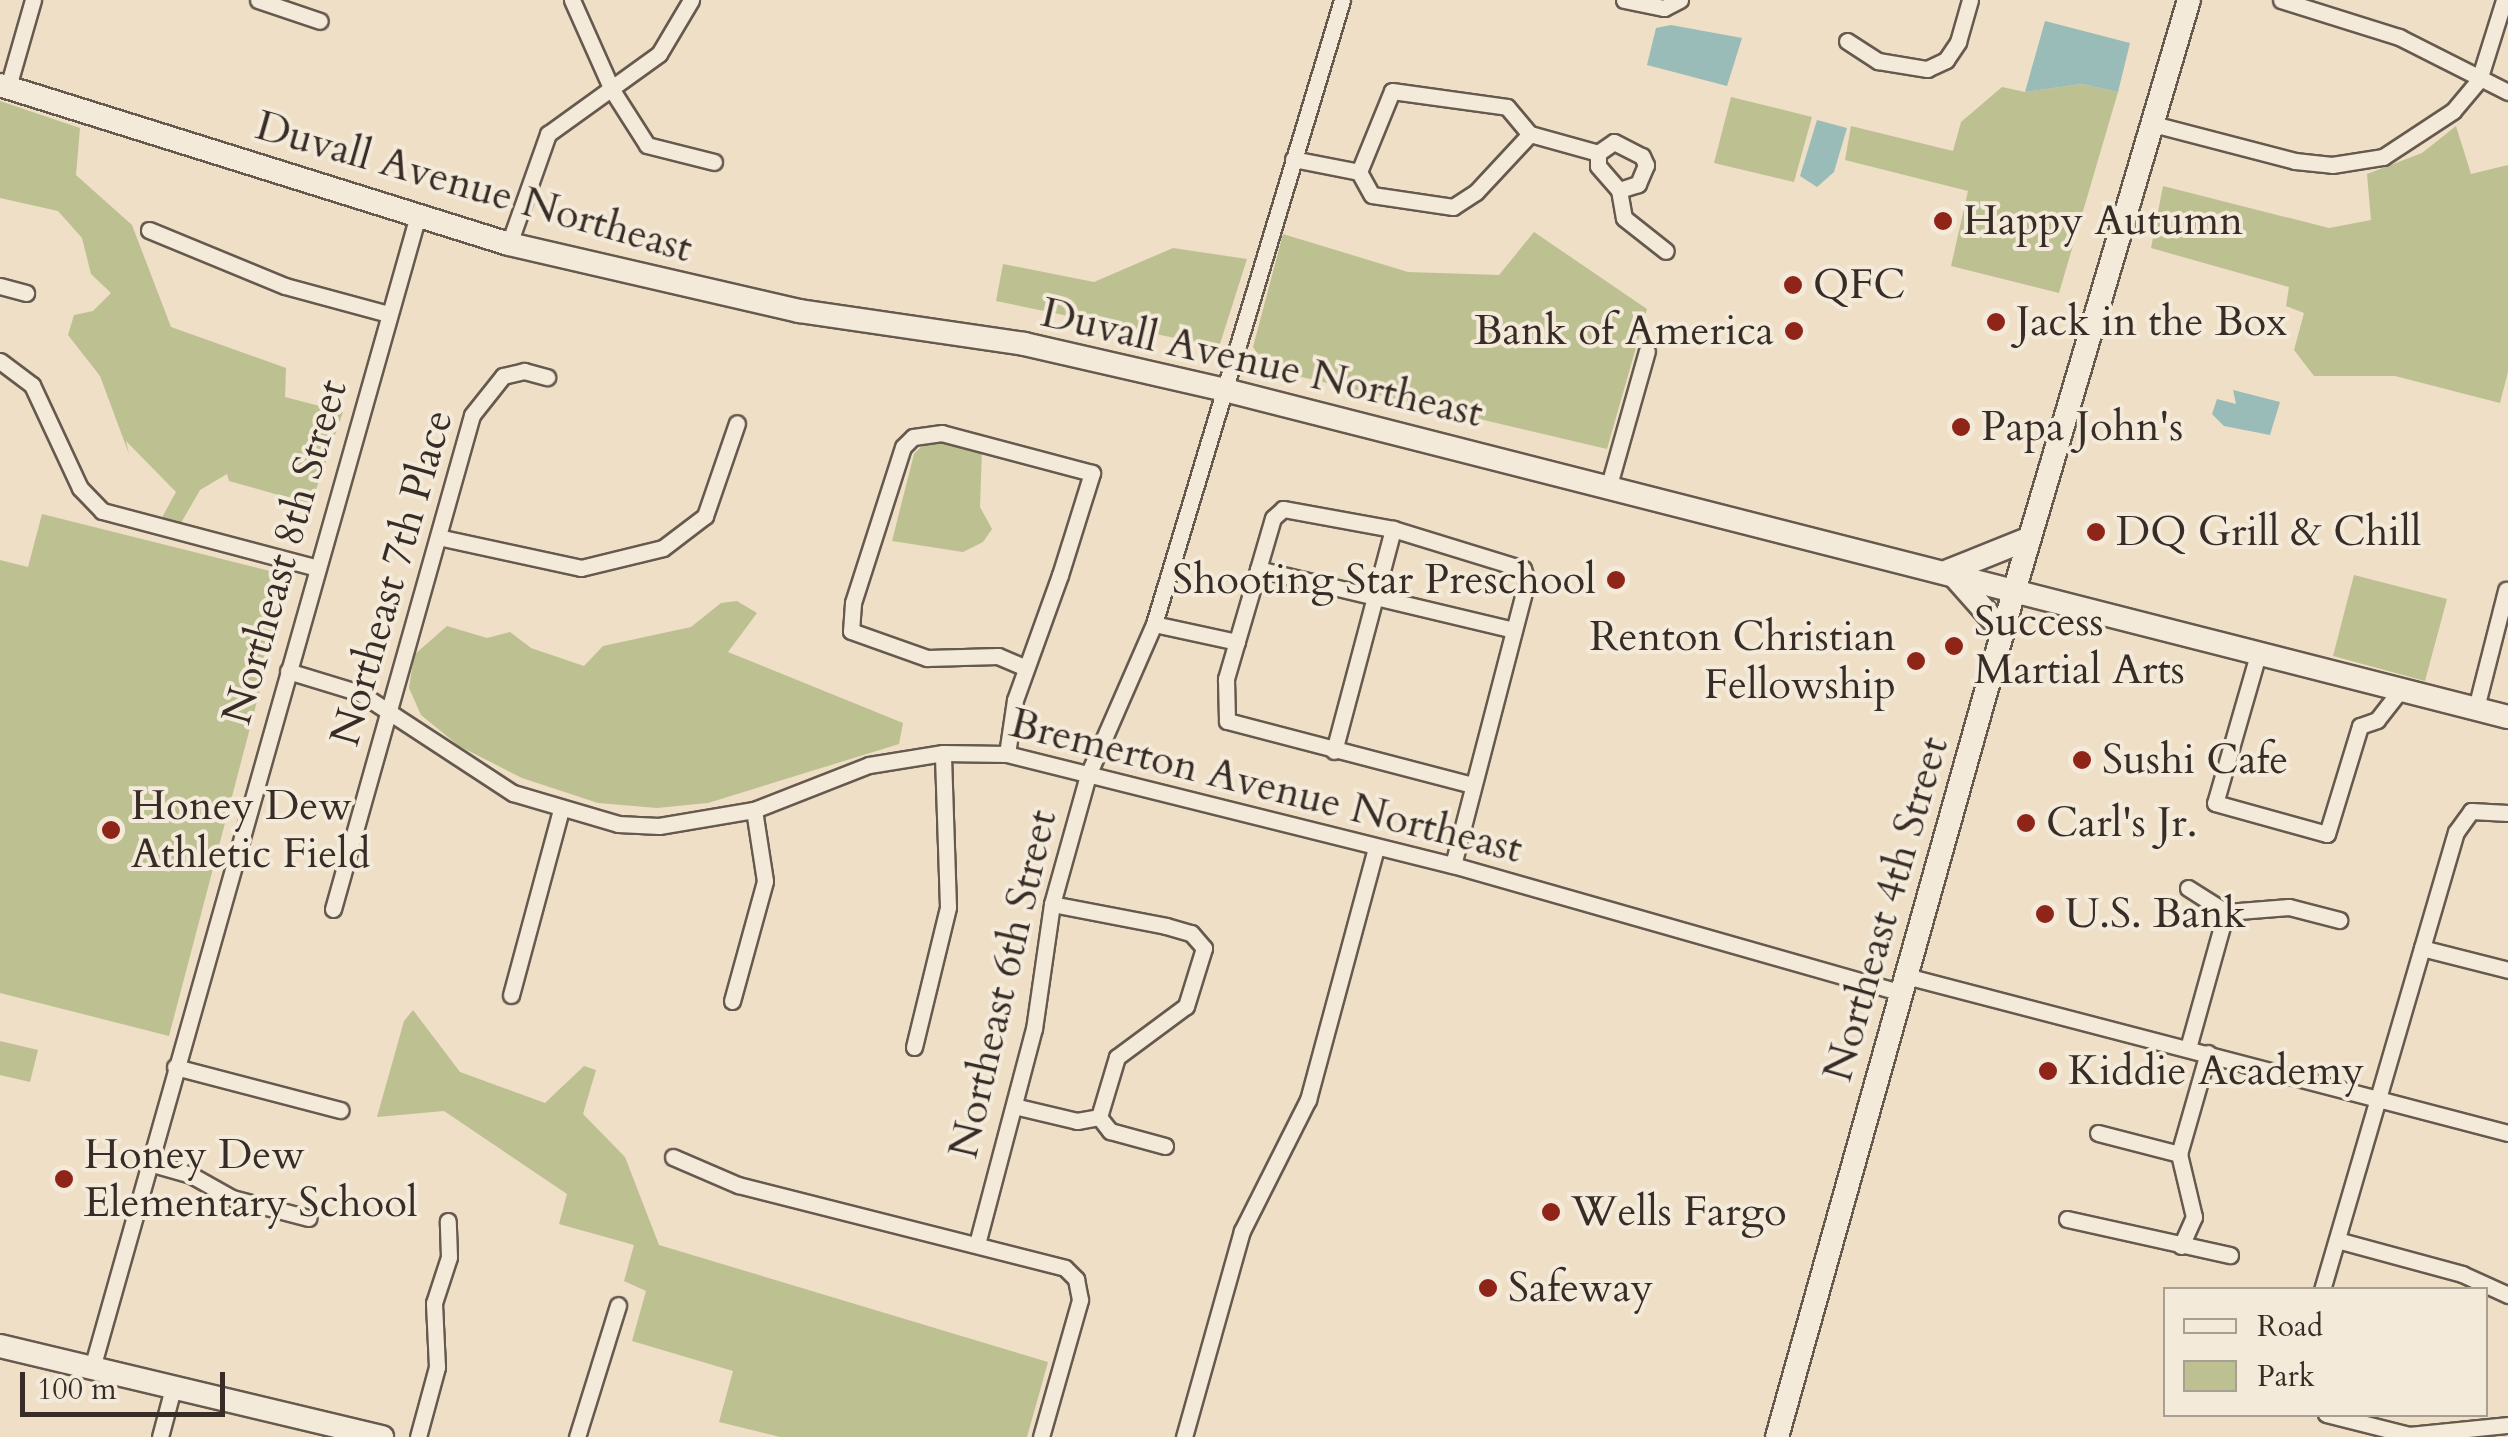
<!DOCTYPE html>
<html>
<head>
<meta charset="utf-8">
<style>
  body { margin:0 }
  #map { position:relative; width:2508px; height:1437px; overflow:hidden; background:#eedfc6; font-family:Cardo,serif }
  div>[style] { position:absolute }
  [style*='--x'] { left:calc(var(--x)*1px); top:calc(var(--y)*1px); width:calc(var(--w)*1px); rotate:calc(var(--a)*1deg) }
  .green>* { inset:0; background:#bdc192 }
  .water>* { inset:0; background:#99bcb8 }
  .roads { filter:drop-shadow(2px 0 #66594e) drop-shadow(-2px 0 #66594e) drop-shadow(0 2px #66594e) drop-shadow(0 -2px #66594e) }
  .street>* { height:15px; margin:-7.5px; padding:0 7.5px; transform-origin:7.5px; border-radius:7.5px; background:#f4eada }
  .secondary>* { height:22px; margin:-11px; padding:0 11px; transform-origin:11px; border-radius:11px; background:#f4eada }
  .dots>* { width:28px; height:28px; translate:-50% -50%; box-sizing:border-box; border:5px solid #f4eada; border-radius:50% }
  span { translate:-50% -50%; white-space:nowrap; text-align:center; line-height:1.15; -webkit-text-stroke:8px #f4eada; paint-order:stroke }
  .street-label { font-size:42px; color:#382c26 }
  .poi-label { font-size:42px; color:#382c26 }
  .left { translate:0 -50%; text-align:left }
  .right { translate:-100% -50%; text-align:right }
  .legend { position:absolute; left:2163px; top:1287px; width:325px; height:130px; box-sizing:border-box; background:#f4eada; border:2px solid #a99e92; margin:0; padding:12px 18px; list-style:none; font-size:30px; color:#382c26 }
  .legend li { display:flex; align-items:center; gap:20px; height:50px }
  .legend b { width:50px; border:2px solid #a99e92 }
  .scale { position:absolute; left:20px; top:1372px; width:205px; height:45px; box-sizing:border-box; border:5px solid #382c26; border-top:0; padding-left:12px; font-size:30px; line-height:35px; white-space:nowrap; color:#382c26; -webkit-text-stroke:8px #f4eada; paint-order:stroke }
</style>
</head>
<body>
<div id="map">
  <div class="green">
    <i style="clip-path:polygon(2082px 84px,2118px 92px,2059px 293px,1951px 266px,1968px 191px,1845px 160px,1851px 126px,1953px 151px,1961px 122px,2002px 87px,2025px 92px)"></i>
    <i style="clip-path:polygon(1731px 97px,1812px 117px,1794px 182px,1714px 163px)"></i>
    <i style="clip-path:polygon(0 101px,80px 128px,76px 175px,132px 225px,171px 327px,286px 368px,285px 397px,343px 412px,311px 504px,229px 481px,227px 474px,200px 490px,181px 523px,160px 521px,176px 492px,126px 441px,129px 454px,100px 376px,68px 335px,74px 315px,93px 311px,111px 293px,91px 274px,82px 238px,58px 211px,0 198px)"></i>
    <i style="clip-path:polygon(2456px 126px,2471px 174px,2508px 165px,2508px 372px,2500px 403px,2395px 376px,2314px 376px,2294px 350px,2304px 313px,2286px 306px,2289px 287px,2151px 248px,2163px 186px,2329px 228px,2371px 220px,2367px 174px,2422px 153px)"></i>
    <i style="clip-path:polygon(1534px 232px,1647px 309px,1607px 449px,1268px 369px,1253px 347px,1283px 234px,1408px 272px,1499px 275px)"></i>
    <i style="clip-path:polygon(1173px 248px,1247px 259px,1219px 347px,996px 301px,1003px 264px,1094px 282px)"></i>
    <i style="clip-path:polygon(931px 437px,982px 449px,980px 507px,992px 529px,983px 542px,963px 552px,892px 541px,914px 454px)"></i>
    <i style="clip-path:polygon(42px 514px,290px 576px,169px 1036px,0 993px,0 560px,28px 567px)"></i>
    <i style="clip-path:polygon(2354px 575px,2447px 599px,2425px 681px,2333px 656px)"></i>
    <i style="clip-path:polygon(737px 601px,757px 613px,728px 652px,903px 723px,899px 744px,708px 803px,657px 808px,598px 803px,522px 778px,459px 746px,421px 715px,409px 688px,414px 655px,447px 626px,487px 638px,510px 632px,531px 648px,584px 666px,603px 646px,691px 627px,721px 603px)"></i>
    <i style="clip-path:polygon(413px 1010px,460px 1072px,545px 1103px,584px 1066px,596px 1070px,583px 1114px,625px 1157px,659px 1245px,1048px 1362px,1027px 1437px,780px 1437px,719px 1422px,733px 1371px,632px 1341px,646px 1291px,624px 1281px,634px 1245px,559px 1224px,567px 1194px,444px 1111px,377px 1117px,404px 1021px)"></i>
    <i style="clip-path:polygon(0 1041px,38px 1050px,30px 1082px,0 1075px)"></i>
  </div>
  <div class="water">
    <i style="clip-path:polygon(2045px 21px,2130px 43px,2118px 92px,2082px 84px,2025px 92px)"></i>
    <i style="clip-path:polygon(1671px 25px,1742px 38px,1727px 86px,1647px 65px,1656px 28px)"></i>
    <i style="clip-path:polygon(1817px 120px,1847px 128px,1834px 172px,1817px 187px,1800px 176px)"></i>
    <i style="clip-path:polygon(2233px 390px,2280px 402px,2270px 435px,2224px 426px,2212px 414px,2217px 399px,2236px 404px)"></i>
  </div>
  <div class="roads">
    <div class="street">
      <i style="--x:258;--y:0;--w:65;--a:18.7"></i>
      <i style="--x:572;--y:0;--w:98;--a:66"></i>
      <i style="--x:612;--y:90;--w:65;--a:57.5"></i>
      <i style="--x:647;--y:145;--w:69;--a:14.2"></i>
      <i style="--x:1624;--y:0;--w:41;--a:11.3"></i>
      <i style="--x:1664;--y:8;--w:18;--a:-27"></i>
      <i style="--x:2281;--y:0;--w:124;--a:17.4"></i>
      <i style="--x:2399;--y:37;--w:122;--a:26.8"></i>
      <i style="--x:1847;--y:41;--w:37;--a:33"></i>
      <i style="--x:1878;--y:61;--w:50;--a:9.3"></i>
      <i style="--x:1927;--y:69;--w:21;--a:-25"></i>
      <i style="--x:1946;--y:60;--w:22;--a:-56"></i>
      <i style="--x:1958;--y:42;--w:44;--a:-74.1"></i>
      <i style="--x:8;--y:87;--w:91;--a:-74"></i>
      <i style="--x:2153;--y:124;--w:147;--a:14.6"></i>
      <i style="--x:2295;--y:161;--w:37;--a:6"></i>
      <i style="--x:2332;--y:165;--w:52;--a:-8.9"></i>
      <i style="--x:2383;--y:157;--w:84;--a:-33.3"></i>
      <i style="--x:2453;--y:111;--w:40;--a:-50"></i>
      <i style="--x:2479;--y:80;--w:84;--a:-72.6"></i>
      <i style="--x:1598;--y:153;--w:19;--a:-35"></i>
      <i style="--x:1614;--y:142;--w:31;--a:27"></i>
      <i style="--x:1642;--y:156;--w:10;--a:66"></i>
      <i style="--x:1646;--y:165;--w:21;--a:113"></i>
      <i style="--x:1638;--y:184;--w:20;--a:162"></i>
      <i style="--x:1619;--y:190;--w:28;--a:80"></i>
      <i style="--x:1624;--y:218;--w:53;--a:38.2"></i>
      <i style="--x:1293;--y:159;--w:67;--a:11.1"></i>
      <i style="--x:1359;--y:172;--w:87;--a:-67.8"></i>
      <i style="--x:1392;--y:91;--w:116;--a:7.9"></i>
      <i style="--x:1507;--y:107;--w:35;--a:50"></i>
      <i style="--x:1530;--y:134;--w:71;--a:15.6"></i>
      <i style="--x:1598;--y:153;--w:13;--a:90"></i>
      <i style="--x:1598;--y:166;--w:32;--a:49"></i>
      <i style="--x:1359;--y:172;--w:26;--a:61"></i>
      <i style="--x:1372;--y:195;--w:82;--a:8.4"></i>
      <i style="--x:1453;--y:207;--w:27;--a:-33"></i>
      <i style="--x:1476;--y:192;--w:79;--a:-47"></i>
      <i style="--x:149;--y:230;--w:147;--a:22.4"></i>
      <i style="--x:285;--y:286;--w:108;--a:15.1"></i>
      <i style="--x:509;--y:244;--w:117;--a:-70.5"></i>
      <i style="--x:548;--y:134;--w:137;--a:-35.8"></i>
      <i style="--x:659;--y:54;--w:63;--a:-59.3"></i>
      <i style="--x:0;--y:286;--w:27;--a:15"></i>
      <i style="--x:0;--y:361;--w:40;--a:37"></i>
      <i style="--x:32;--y:385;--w:114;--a:65"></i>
      <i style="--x:80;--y:488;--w:32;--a:46"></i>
      <i style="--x:102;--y:511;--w:222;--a:14.8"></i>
      <i style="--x:1609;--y:485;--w:139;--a:-74.2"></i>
      <i style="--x:438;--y:537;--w:146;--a:12.2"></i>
      <i style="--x:581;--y:568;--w:84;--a:-13.7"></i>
      <i style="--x:663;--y:548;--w:53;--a:-37.3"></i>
      <i style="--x:705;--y:516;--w:98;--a:-71"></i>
      <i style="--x:1258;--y:569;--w:263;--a:13.4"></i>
      <i style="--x:1154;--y:624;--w:85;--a:12.2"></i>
      <i style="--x:2259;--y:651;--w:158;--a:106.1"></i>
      <i style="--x:2215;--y:803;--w:116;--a:15.5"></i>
      <i style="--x:2327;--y:834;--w:113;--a:-73"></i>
      <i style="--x:2360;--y:726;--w:18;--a:-19"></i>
      <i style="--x:2377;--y:720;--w:41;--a:-52"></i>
      <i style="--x:288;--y:671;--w:75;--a:17"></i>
      <i style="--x:360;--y:693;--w:183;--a:33.2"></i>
      <i style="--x:513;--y:793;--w:109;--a:16.4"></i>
      <i style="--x:618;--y:824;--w:41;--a:2.8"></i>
      <i style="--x:659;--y:826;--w:96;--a:-9.6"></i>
      <i style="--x:754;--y:810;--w:123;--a:-21.4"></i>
      <i style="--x:869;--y:765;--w:75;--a:-9.2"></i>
      <i style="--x:943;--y:753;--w:64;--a:0.9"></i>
      <i style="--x:1007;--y:754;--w:460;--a:14"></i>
      <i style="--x:1453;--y:865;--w:466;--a:15.9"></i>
      <i style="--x:2476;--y:708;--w:122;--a:-75.7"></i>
      <i style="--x:1334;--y:751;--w:230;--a:-75.1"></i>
      <i style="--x:1007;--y:754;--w:55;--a:-81.6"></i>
      <i style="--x:1015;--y:700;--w:133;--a:-70.2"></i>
      <i style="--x:1060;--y:575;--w:107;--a:-72.6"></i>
      <i style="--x:1092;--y:473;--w:155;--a:-165.1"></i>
      <i style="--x:942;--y:433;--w:29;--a:172"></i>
      <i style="--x:913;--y:437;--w:14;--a:135"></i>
      <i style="--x:903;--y:447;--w:164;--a:107.8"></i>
      <i style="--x:853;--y:603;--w:28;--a:94"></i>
      <i style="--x:851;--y:631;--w:81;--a:19.6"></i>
      <i style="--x:927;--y:658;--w:71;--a:-1.6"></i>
      <i style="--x:998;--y:656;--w:30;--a:23"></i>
      <i style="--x:1453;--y:865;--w:293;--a:-75.4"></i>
      <i style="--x:1527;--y:581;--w:13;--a:-108"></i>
      <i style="--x:1523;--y:569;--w:136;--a:-162.9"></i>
      <i style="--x:1393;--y:529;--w:112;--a:-169.7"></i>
      <i style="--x:1283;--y:509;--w:13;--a:138"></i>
      <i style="--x:1273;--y:518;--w:168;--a:106.3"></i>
      <i style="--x:1226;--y:679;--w:42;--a:88.6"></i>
      <i style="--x:1227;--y:721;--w:253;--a:14.6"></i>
      <i style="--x:2188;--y:888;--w:45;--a:32.3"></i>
      <i style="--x:2226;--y:912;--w:63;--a:-4.5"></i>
      <i style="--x:2289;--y:907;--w:52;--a:14.6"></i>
      <i style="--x:1052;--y:904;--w:116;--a:10.9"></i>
      <i style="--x:1166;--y:926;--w:26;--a:16"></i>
      <i style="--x:1191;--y:933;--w:20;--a:49"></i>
      <i style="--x:1204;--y:948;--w:61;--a:107.2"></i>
      <i style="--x:1186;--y:1006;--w:86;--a:143.5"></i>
      <i style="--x:1117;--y:1057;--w:63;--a:106.7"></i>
      <i style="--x:333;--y:909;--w:513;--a:-74.28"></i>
      <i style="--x:472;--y:415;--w:50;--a:-51.5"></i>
      <i style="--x:503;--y:376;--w:22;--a:-13"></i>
      <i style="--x:524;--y:371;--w:24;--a:15"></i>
      <i style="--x:2422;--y:948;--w:89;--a:14.3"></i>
      <i style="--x:1906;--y:976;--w:622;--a:14.62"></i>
      <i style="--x:511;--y:995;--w:192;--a:-74.9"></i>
      <i style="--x:732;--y:1001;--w:124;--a:-74.6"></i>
      <i style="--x:765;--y:881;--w:72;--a:-98.8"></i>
      <i style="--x:914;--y:1047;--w:144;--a:-76.3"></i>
      <i style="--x:948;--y:907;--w:154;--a:-91.9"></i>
      <i style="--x:2188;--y:1048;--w:141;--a:-74.4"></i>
      <i style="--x:175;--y:1067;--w:171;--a:14.6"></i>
      <i style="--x:1014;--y:1106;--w:65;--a:13.4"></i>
      <i style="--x:1077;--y:1121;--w:22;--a:-10"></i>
      <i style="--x:1099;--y:1117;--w:18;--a:52"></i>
      <i style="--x:1110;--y:1131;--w:57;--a:15.3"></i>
      <i style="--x:2098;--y:1133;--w:84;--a:14.5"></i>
      <i style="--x:673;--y:1157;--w:71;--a:23.3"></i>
      <i style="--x:738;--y:1185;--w:337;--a:14.2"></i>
      <i style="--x:1065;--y:1268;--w:16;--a:45"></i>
      <i style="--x:1076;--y:1279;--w:21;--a:79"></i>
      <i style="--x:1080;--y:1300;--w:142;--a:105.9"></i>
      <i style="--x:149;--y:1163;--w:44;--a:15.9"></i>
      <i style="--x:191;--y:1175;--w:47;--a:29.3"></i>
      <i style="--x:232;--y:1198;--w:79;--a:14.7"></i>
      <i style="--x:2067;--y:1219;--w:167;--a:12.5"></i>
      <i style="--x:2337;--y:1240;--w:130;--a:15.2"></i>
      <i style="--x:2462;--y:1274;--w:51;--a:24.5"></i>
      <i style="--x:977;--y:1244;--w:222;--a:-75.2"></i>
      <i style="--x:1034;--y:1029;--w:126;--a:-81.8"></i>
      <i style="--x:1052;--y:904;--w:134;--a:-74.4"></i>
      <i style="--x:1088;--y:775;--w:165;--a:-66.4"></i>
      <i style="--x:1154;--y:624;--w:652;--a:-73.23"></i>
      <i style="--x:2181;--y:1246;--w:32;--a:-66"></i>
      <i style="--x:2194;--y:1217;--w:65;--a:-103.4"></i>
      <i style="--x:2179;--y:1154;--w:105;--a:-74"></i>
      <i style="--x:2322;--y:1290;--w:477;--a:-73.7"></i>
      <i style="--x:2456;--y:832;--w:26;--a:-54"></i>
      <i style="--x:2471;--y:811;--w:37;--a:3"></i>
      <i style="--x:92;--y:1368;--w:1194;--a:-74.21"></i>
      <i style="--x:2326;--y:1414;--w:86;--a:14.2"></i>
      <i style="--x:2409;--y:1435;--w:100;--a:-5.8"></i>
      <i style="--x:160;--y:1437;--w:51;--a:-75.1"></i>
      <i style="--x:418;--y:1437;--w:73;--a:-74.8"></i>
      <i style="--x:437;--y:1367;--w:64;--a:-92.7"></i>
      <i style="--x:434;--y:1303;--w:48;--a:-71.9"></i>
      <i style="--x:449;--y:1257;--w:36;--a:-92"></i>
      <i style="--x:577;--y:1437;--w:138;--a:-72.7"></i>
      <i style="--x:1184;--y:1437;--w:214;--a:-74.3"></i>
      <i style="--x:1242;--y:1231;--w:147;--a:-63.3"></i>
      <i style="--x:1308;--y:1100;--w:261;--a:-74.9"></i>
    </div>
    <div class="secondary">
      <i style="--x:0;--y:85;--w:533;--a:17.35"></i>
      <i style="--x:509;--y:244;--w:298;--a:13"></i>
      <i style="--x:799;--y:311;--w:227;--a:8.3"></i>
      <i style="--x:1024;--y:344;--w:202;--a:12.9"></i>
      <i style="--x:1221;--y:389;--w:1328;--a:14.3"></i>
      <i style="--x:1948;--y:571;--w:88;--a:-21.9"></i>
      <i style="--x:1955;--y:577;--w:72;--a:48.4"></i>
      <i style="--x:0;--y:1346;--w:393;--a:13.4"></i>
      <i style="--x:1777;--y:1437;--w:882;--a:-74.34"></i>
      <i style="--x:2015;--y:588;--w:613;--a:-73.52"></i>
    </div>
  </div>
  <div class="dots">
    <i style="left:1943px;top:221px;background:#8f2418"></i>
    <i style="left:1793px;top:285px;background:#8f2418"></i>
    <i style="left:1996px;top:322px;background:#8f2418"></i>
    <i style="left:1794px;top:331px;background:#8f2418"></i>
    <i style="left:1961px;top:427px;background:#8f2418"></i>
    <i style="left:2096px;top:532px;background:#8f2418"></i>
    <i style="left:1616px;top:580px;background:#8f2418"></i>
    <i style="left:1954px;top:646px;background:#8f2418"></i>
    <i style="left:1916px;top:661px;background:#8f2418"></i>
    <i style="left:2082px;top:760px;background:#8f2418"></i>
    <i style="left:2026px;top:823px;background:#8f2418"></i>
    <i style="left:111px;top:830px;background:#8f2418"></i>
    <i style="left:2045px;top:914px;background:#8f2418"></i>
    <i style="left:2048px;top:1071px;background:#8f2418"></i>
    <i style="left:64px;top:1179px;background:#8f2418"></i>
    <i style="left:1551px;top:1212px;background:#8f2418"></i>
    <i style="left:1488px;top:1288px;background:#8f2418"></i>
  </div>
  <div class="street-label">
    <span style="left:474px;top:187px;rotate:16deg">Duvall Avenue Northeast</span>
    <span style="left:1262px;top:363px;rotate:13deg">Duvall Avenue Northeast</span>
    <span style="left:285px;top:552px;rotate:-74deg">Northeast 8th Street</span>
    <span style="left:392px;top:578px;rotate:-74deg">Northeast 7th Place</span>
    <span style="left:1266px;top:786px;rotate:14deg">Bremerton Avenue Northeast</span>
    <span style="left:1886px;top:909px;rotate:-74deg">Northeast 4th Street</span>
    <span style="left:1003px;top:984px;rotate:-77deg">Northeast 6th Street</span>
  </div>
  <div class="poi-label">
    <span class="left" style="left:1963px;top:221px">Happy Autumn</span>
    <span class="left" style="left:1813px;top:285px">QFC</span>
    <span class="left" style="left:2016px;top:322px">Jack in the Box</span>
    <span class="right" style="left:1774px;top:331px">Bank of America</span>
    <span class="left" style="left:1981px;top:427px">Papa John's</span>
    <span class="left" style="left:2116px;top:532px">DQ Grill &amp; Chill</span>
    <span class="right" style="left:1596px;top:580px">Shooting Star Preschool</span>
    <span class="left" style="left:1974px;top:646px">Success<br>Martial Arts</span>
    <span class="right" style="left:1896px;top:661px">Renton Christian<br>Fellowship</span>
    <span class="left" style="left:2102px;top:760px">Sushi Cafe</span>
    <span class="left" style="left:131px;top:830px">Honey Dew<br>Athletic Field</span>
    <span class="left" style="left:2046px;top:823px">Carl's Jr.</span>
    <span class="left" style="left:2065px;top:914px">U.S. Bank</span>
    <span class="left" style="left:2068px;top:1071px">Kiddie Academy</span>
    <span class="left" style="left:84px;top:1179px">Honey Dew<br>Elementary School</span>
    <span class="left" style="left:1571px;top:1212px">Wells Fargo</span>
    <span class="left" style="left:1508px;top:1288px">Safeway</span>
  </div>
  <ul class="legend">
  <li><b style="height:12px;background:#f4eada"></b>Road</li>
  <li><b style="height:28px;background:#bdc192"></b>Park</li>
  </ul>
  <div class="scale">100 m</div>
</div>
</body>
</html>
